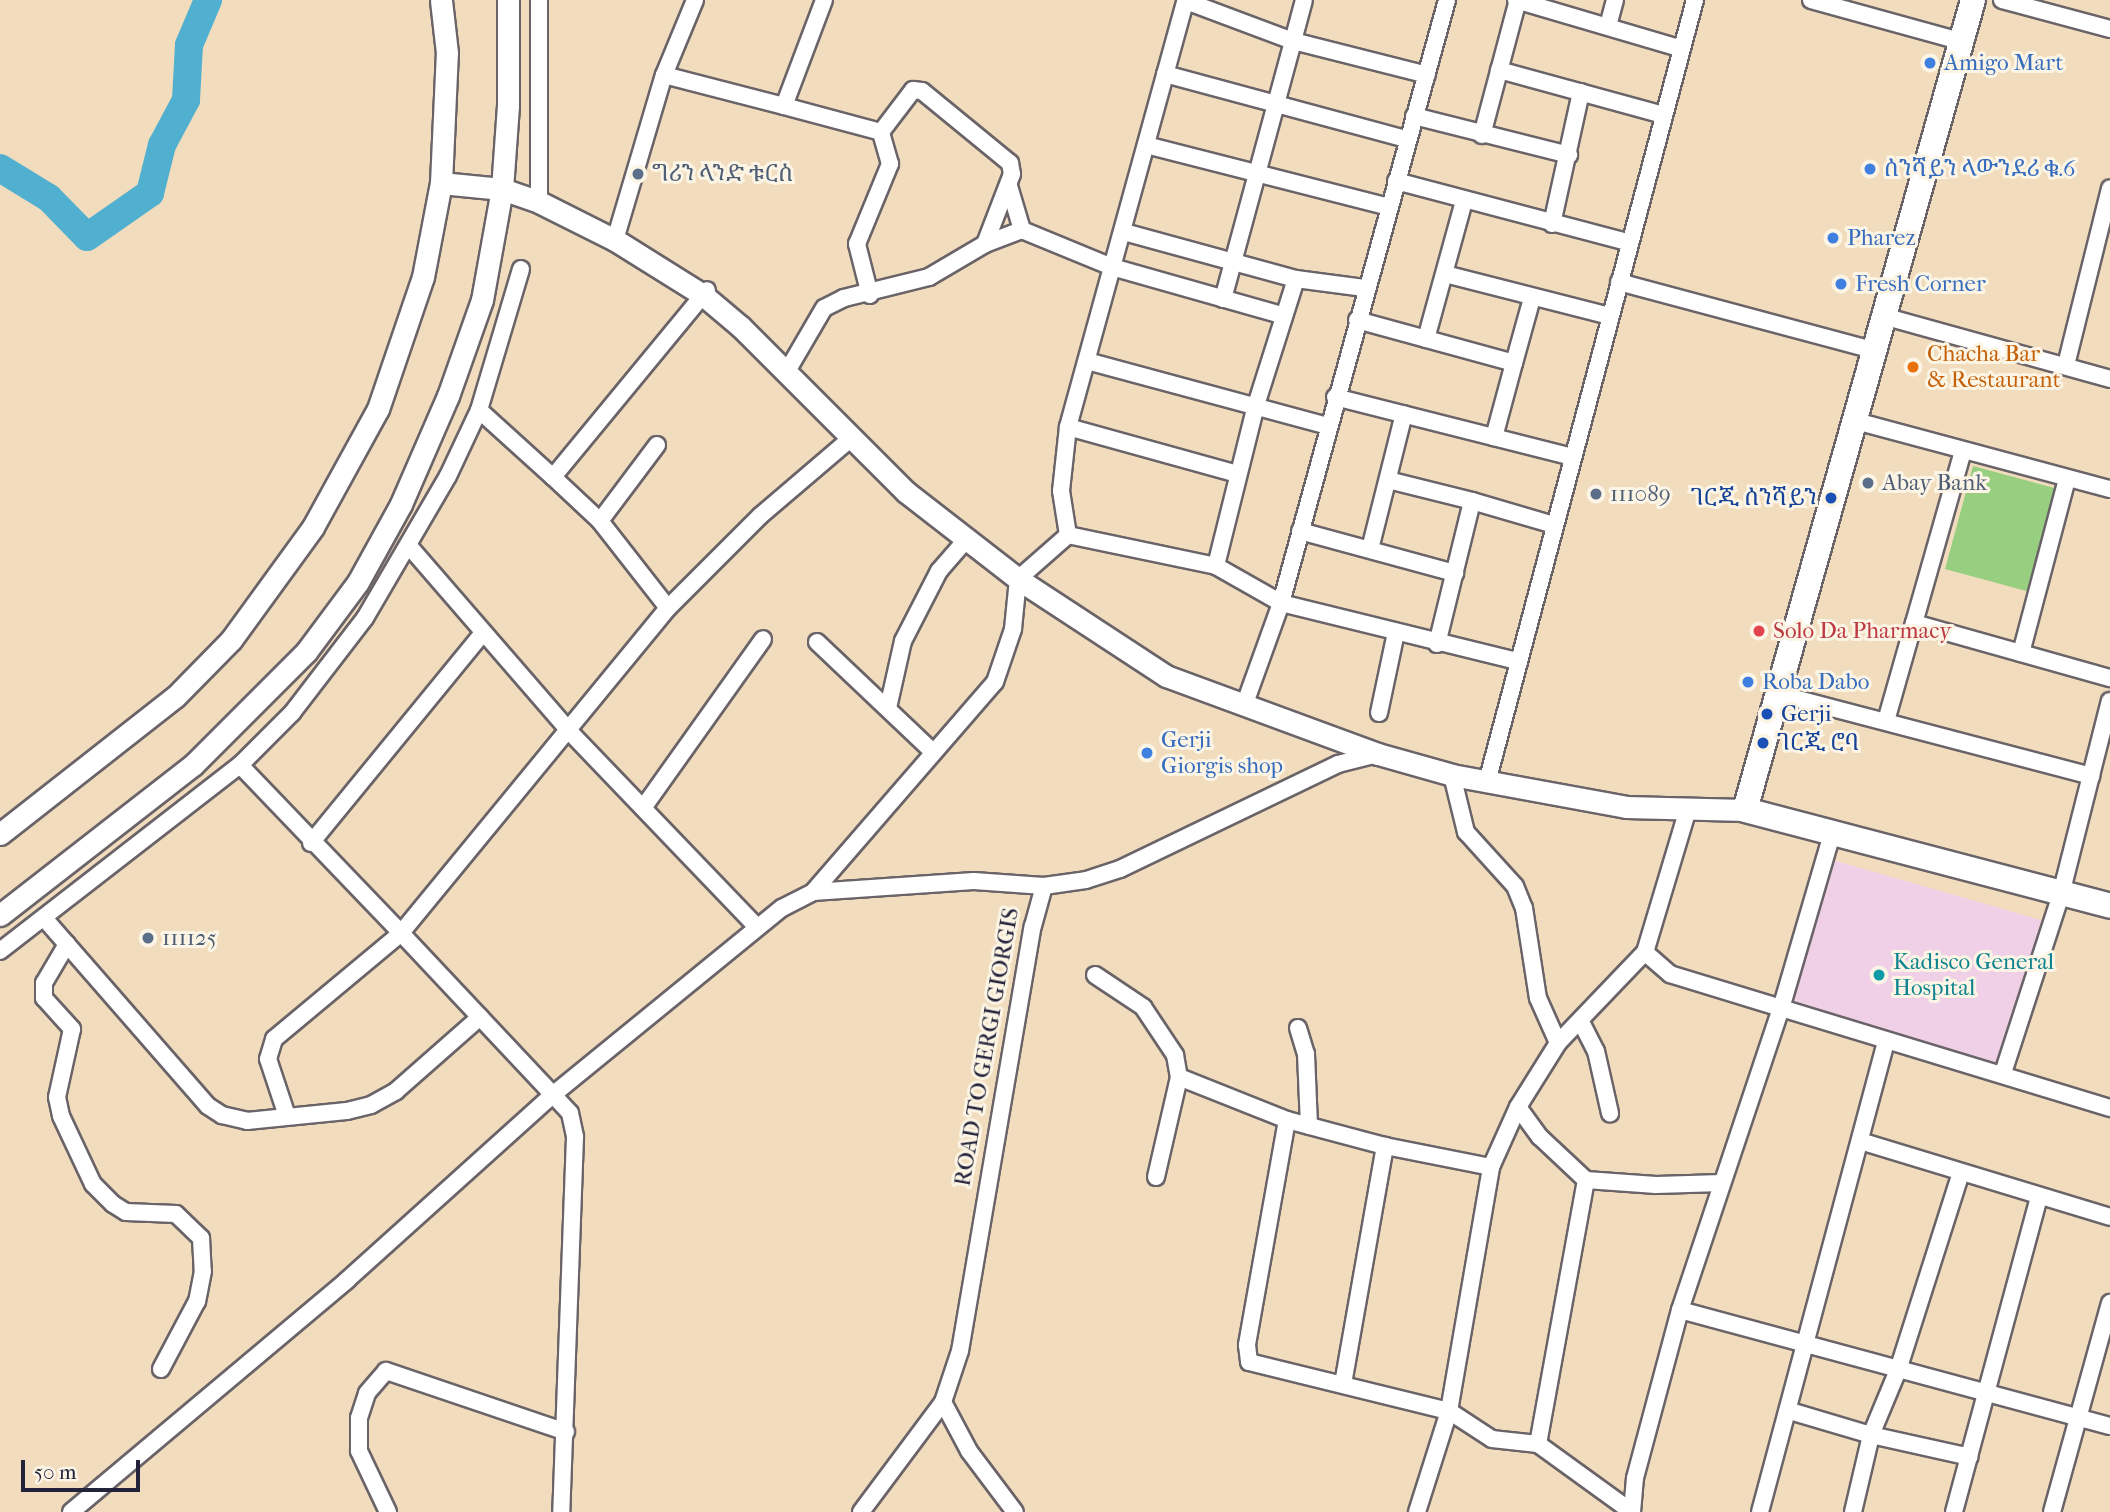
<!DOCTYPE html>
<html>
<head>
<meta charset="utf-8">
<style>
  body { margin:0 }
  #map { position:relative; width:2110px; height:1512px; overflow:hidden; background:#f1ddbd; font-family:"IM FELL French Canon","Noto Serif Ethiopic",serif }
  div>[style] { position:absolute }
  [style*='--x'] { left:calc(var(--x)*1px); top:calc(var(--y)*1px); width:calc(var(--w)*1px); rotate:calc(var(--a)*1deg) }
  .built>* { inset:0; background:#efd0e6 }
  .green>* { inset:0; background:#97ce80 }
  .river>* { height:28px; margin:-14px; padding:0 14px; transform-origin:14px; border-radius:14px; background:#51afcf }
  .roads { filter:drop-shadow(2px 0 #6a6368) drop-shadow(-2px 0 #6a6368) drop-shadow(0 2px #6a6368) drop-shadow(0 -2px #6a6368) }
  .street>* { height:16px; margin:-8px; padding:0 8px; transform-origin:8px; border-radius:8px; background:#fff }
  .secondary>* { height:21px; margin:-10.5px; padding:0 10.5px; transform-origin:10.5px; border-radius:10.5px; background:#fff }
  .primary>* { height:24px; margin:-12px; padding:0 12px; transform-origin:12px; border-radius:12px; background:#fff }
  .dots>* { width:19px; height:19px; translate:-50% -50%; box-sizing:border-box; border:4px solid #fcf5e5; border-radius:50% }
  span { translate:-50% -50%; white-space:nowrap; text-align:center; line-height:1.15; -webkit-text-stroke:6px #fcf5e5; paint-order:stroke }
  .shop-label { font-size:23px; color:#366cbe }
  .left { translate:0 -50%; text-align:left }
  .service-label { font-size:23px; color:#4e5e75 }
  .food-label { font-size:23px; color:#c56008 }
  .transit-label { font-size:23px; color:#164399 }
  .right { translate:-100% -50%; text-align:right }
  .health-label { font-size:23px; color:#be3a42 }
  .culture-label { font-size:23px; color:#0d838f }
  .street-label { font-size:23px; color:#22223b }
  .scale { position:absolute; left:21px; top:1460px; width:119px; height:32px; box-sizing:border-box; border:4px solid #22223b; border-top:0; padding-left:9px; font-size:21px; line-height:24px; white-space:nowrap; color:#22223b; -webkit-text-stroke:5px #fcf5e5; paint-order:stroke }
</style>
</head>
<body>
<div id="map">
  <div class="built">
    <i style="clip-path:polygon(1833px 860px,2041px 920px,1999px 1067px,1790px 1007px)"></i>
  </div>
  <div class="green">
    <i style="clip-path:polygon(1973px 466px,2058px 489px,2030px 592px,1945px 569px)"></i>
  </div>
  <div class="river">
    <i style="--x:0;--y:168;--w:57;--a:31.5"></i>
    <i style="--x:49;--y:198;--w:54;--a:45.7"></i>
    <i style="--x:87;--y:237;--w:77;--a:-34.9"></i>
    <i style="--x:150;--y:193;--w:49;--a:-76"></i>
    <i style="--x:162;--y:145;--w:51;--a:-61.9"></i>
    <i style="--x:186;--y:100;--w:55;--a:-86.9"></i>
    <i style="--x:189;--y:45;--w:49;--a:-67.1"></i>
  </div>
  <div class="roads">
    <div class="street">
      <i style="--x:1516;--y:0;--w:173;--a:16.4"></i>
      <i style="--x:1811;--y:0;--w:158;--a:15.4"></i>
      <i style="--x:2002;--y:0;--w:112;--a:15"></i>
      <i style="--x:1186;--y:1;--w:114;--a:20.5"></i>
      <i style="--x:1293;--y:41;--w:42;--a:-75"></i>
      <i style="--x:1608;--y:26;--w:27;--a:-75"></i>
      <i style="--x:1499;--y:70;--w:171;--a:15.3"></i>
      <i style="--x:1165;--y:74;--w:250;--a:15.1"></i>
      <i style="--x:664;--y:75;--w:124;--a:14.5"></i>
      <i style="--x:784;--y:106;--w:113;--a:-69.3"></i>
      <i style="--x:784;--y:106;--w:100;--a:15"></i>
      <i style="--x:881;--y:132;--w:53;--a:-52.7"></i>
      <i style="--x:913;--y:90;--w:9;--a:6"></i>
      <i style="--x:922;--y:91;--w:114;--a:39.3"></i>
      <i style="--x:1010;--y:163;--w:11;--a:80"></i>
      <i style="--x:1012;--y:174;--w:75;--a:111.1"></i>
      <i style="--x:985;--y:244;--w:65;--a:149.5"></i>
      <i style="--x:929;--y:277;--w:88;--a:166.1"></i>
      <i style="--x:844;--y:298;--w:22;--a:153"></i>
      <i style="--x:824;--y:308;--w:75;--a:120.3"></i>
      <i style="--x:1414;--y:116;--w:160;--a:14.1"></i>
      <i style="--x:1482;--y:135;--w:140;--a:-75.1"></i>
      <i style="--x:1146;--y:145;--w:251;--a:14.3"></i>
      <i style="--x:1396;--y:181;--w:242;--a:14.8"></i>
      <i style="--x:1009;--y:186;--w:46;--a:73.5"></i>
      <i style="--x:539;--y:202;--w:202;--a:-90"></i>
      <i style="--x:1552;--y:224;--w:135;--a:-77.6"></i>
      <i style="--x:1124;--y:232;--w:178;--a:15.3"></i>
      <i style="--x:1296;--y:279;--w:69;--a:7.5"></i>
      <i style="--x:615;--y:240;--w:172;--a:-73.5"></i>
      <i style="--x:664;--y:75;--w:81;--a:-67.5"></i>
      <i style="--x:985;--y:244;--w:40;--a:-21"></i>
      <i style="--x:1022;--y:230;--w:97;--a:22.3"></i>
      <i style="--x:1112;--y:267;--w:177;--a:15.8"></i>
      <i style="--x:1445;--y:274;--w:170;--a:14.3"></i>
      <i style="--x:1296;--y:279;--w:132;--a:107.6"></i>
      <i style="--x:1256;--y:405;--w:166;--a:104"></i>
      <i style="--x:1216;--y:566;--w:75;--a:29.6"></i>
      <i style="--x:1281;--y:603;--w:243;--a:13.8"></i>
      <i style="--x:1619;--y:282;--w:262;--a:15"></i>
      <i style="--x:870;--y:295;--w:53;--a:-104.3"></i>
      <i style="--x:857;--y:244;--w:87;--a:-67.6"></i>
      <i style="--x:890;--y:164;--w:33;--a:-106"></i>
      <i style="--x:1223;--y:299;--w:267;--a:-74.8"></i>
      <i style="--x:1293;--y:41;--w:138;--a:14.2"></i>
      <i style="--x:1883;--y:316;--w:236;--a:15.5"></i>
      <i style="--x:1357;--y:320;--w:163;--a:15.3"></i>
      <i style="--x:1514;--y:363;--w:77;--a:105.1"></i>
      <i style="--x:1426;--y:339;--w:143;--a:-74.6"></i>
      <i style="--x:1087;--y:361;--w:250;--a:15.1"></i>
      <i style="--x:1514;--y:363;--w:67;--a:-74.5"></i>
      <i style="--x:2066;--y:365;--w:182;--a:-76"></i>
      <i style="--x:1335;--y:397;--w:244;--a:14.2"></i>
      <i style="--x:479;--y:410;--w:100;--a:42.2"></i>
      <i style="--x:553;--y:477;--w:242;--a:-50.5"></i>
      <i style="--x:1852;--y:420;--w:267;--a:15"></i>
      <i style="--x:1068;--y:427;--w:176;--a:15.5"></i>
      <i style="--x:553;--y:477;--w:64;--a:43.1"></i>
      <i style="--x:600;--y:521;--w:110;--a:52"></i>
      <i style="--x:668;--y:608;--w:130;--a:-45"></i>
      <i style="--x:760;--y:516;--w:118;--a:-40.5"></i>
      <i style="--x:1388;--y:480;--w:87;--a:14"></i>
      <i style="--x:600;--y:521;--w:95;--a:-53.1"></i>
      <i style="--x:1300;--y:531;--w:161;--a:15.2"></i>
      <i style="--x:1068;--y:535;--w:45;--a:-99"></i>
      <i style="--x:1061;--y:491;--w:64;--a:-83.8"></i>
      <i style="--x:1068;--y:427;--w:443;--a:-74.6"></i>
      <i style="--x:1068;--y:535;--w:151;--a:11.8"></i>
      <i style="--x:409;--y:546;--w:245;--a:49.1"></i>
      <i style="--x:569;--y:731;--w:270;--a:46.2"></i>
      <i style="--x:1370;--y:549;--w:139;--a:-75.9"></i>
      <i style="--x:1914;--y:623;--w:179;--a:-74.1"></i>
      <i style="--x:817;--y:642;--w:157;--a:43.5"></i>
      <i style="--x:1437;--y:644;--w:147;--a:-76.2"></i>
      <i style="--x:1472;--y:501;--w:85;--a:16.3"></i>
      <i style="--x:2021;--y:653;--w:180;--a:-75.2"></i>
      <i style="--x:1775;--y:693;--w:327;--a:14.7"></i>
      <i style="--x:1244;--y:706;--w:109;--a:-70.2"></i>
      <i style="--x:1281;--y:603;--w:625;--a:-74.61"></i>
      <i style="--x:888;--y:708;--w:69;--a:-77.4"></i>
      <i style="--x:903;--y:641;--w:79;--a:-62.8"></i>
      <i style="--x:939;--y:571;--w:40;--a:-49"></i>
      <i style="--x:1379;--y:713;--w:83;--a:-78.1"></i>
      <i style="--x:1886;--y:721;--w:102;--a:-74.1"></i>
      <i style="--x:1914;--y:623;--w:204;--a:15.7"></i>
      <i style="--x:240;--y:765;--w:233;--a:46.2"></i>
      <i style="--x:401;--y:933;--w:421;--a:-50.6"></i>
      <i style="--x:1452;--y:775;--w:59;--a:76.2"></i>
      <i style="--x:1466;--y:832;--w:73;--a:47.8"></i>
      <i style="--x:1515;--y:886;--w:24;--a:68"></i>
      <i style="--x:1524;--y:908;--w:91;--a:81.2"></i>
      <i style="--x:1538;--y:998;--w:49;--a:66"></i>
      <i style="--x:1487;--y:782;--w:809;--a:-75.11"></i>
      <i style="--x:643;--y:808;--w:207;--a:-54.6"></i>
      <i style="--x:1688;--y:809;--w:149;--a:106.7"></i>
      <i style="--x:1645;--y:952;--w:126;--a:133.7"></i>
      <i style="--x:1558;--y:1043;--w:75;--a:122"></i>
      <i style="--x:1518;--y:1107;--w:37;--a:54"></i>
      <i style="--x:1540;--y:1137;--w:63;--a:43.1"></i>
      <i style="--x:1586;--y:1180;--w:70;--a:4.1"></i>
      <i style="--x:1656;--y:1185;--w:66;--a:-1.7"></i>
      <i style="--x:1832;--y:834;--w:181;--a:106.3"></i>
      <i style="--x:1781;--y:1008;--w:344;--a:16.9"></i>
      <i style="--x:311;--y:843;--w:271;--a:-50.7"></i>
      <i style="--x:813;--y:892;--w:278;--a:-49.1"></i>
      <i style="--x:995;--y:682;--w:56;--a:-71.2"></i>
      <i style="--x:1013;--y:629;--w:50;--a:-84.3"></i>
      <i style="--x:1018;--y:579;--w:67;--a:-41.3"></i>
      <i style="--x:44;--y:918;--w:249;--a:48.9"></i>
      <i style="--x:208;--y:1106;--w:17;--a:33"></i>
      <i style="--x:222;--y:1115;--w:26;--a:13"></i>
      <i style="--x:247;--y:1121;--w:100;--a:-5.7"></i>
      <i style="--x:347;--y:1111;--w:25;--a:-14"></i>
      <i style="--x:371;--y:1105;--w:29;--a:-29"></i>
      <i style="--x:396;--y:1091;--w:112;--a:-41.4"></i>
      <i style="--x:67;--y:944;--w:45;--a:120.5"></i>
      <i style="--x:44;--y:983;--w:15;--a:90"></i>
      <i style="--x:44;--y:998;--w:42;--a:47.9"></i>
      <i style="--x:72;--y:1029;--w:70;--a:102.4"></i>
      <i style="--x:57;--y:1097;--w:19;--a:78"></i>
      <i style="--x:61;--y:1116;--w:75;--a:64.8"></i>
      <i style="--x:93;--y:1184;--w:28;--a:45"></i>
      <i style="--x:113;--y:1204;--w:15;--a:32"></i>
      <i style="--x:126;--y:1212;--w:50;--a:2.3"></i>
      <i style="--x:176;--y:1214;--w:35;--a:44"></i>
      <i style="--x:201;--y:1238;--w:33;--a:87"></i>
      <i style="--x:203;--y:1271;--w:31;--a:101"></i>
      <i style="--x:197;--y:1301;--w:77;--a:117.9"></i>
      <i style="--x:0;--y:951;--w:304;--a:-37.8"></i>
      <i style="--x:240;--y:765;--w:74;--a:-45"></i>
      <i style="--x:292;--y:713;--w:120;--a:-52.5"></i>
      <i style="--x:365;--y:618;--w:164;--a:-59.7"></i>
      <i style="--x:448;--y:476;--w:73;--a:-64.8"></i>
      <i style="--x:479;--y:410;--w:147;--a:-73.4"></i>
      <i style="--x:1095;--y:975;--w:58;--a:33.7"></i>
      <i style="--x:1143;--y:1007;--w:58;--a:56.3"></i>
      <i style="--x:1175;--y:1055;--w:22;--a:80"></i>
      <i style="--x:1179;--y:1077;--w:116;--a:21.7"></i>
      <i style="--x:1287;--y:1120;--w:101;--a:14.9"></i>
      <i style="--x:1385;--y:1146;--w:108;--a:11.2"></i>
      <i style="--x:1491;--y:1167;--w:66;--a:-65.8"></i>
      <i style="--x:1581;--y:1022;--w:33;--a:63"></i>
      <i style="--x:1596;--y:1051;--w:64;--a:77.3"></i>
      <i style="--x:1298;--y:1028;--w:27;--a:73"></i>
      <i style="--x:1306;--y:1054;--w:72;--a:87.6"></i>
      <i style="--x:2003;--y:1073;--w:188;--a:-72"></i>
      <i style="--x:2061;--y:894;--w:199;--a:-75.8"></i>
      <i style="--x:287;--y:1116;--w:60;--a:-108.4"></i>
      <i style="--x:268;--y:1059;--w:21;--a:-73"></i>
      <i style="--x:274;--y:1039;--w:165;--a:-39.8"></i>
      <i style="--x:401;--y:933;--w:247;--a:46.8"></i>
      <i style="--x:570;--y:1113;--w:25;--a:78"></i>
      <i style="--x:575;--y:1137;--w:375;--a:92.1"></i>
      <i style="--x:1287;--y:1120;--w:229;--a:100.1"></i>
      <i style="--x:1247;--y:1345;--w:17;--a:83"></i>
      <i style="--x:1249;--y:1362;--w:206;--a:13.8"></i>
      <i style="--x:1449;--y:1411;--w:51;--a:33.1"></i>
      <i style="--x:1492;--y:1439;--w:46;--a:6.2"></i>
      <i style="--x:1538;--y:1444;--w:116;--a:35.9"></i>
      <i style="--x:1860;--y:1141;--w:261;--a:16.9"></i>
      <i style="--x:1156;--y:1177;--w:103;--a:-77"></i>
      <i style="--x:1680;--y:1310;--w:445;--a:15.1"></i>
      <i style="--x:1343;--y:1384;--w:242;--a:-80"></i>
      <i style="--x:943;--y:1402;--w:55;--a:62"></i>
      <i style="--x:969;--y:1451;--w:76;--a:53"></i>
      <i style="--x:1790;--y:1411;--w:84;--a:16.5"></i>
      <i style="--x:1871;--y:1435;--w:101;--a:12.5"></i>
      <i style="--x:1538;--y:1444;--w:268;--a:-79.7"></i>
      <i style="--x:71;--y:1512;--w:361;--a:-40"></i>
      <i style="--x:347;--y:1280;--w:280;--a:-42"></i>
      <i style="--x:555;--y:1093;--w:293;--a:-39.2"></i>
      <i style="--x:782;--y:908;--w:35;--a:-27"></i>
      <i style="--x:813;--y:892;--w:161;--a:-3.9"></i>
      <i style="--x:974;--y:881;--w:70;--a:4.1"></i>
      <i style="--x:1044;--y:886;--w:42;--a:-8.1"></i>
      <i style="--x:1086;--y:880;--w:36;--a:-18"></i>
      <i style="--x:1120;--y:869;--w:242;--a:-25.7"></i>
      <i style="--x:1338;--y:764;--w:41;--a:-14"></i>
      <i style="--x:388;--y:1512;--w:68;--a:-115.4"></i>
      <i style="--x:359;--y:1451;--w:33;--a:-90"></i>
      <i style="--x:359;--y:1418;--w:26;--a:-72"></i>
      <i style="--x:367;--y:1393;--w:29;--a:-49"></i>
      <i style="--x:386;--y:1371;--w:190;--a:18.7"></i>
      <i style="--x:861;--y:1512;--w:137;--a:-53.3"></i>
      <i style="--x:943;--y:1402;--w:54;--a:-71.6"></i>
      <i style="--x:960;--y:1351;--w:431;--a:-80.3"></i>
      <i style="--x:1033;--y:926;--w:41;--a:-74.6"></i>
      <i style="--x:1417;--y:1512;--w:106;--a:-72.4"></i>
      <i style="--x:1449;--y:1411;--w:248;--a:-80.2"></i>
      <i style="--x:1632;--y:1512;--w:34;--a:-85"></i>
      <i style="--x:1635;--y:1478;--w:174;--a:-75"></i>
      <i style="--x:1680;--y:1310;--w:318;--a:-71.5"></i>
      <i style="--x:1781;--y:1008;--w:116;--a:-163"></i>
      <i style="--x:1670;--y:974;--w:33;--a:-139"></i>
      <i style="--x:1760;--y:1512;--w:488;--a:-75"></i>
      <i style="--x:1853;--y:1512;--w:79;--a:-76.8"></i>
      <i style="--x:1871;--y:1435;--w:70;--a:-67.4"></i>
      <i style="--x:1898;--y:1370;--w:207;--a:-72.3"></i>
      <i style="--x:1954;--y:1512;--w:325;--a:-74.9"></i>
      <i style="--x:2052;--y:1512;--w:217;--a:-74.5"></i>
    </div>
    <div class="secondary">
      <i style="--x:441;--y:183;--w:61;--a:5.6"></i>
      <i style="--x:502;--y:189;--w:39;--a:19"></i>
      <i style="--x:539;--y:202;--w:85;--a:26.6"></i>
      <i style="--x:615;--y:240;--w:104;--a:32"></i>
      <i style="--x:703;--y:295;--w:50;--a:40.1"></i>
      <i style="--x:741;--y:327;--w:233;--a:45"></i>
      <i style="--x:906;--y:492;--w:142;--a:37.8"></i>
      <i style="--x:1018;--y:579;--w:177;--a:33.2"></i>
      <i style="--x:1166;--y:676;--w:226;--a:20.2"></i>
      <i style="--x:1378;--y:754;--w:77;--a:15.8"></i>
      <i style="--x:1452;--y:775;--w:177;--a:10.4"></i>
      <i style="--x:1626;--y:807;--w:119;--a:1.4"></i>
      <i style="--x:0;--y:834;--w:222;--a:-38.1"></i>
      <i style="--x:175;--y:697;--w:80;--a:-45.5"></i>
      <i style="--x:231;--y:640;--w:140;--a:-54"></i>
      <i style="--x:313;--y:527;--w:135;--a:-61.2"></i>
      <i style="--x:378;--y:409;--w:139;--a:-71.2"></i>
      <i style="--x:423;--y:277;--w:96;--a:-79.2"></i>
      <i style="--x:441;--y:183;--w:130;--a:-87.4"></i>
      <i style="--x:447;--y:53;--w:53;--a:-96.5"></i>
      <i style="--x:0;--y:915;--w:244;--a:-37.9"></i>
      <i style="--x:193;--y:765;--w:160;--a:-45"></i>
      <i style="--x:306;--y:652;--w:87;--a:-53.4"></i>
      <i style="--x:358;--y:582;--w:89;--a:-61.1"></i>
      <i style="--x:401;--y:504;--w:118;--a:-66.5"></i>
      <i style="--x:448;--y:396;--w:102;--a:-70.5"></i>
      <i style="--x:482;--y:300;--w:113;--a:-79.8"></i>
      <i style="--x:502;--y:189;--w:83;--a:-85.9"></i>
      <i style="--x:508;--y:106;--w:106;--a:-90"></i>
    </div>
    <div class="primary">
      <i style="--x:1973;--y:0;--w:841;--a:105.72"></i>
      <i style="--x:1745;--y:810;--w:377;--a:14.7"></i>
    </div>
  </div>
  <div class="dots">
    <i style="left:1930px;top:63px;background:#3f7fe0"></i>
    <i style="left:1870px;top:169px;background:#3f7fe0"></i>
    <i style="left:638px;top:174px;background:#5c6f8a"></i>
    <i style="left:1833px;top:238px;background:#3f7fe0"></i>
    <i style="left:1841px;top:284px;background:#3f7fe0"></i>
    <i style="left:1913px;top:367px;background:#e8710a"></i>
    <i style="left:1868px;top:483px;background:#5c6f8a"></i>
    <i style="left:1596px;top:494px;background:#5c6f8a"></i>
    <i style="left:1831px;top:498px;background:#1a4fb4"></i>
    <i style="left:1759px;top:631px;background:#e0444e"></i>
    <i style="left:1748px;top:682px;background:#3f7fe0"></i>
    <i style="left:1767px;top:714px;background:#1a4fb4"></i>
    <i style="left:1763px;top:743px;background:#1a4fb4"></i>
    <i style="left:1147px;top:753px;background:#3f7fe0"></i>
    <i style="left:148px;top:938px;background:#5c6f8a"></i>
    <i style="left:1879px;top:975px;background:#0f9aa8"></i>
  </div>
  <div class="shop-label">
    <span class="left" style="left:1944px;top:63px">Amigo Mart</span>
    <span class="left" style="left:1884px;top:169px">ሰንሻይን ላውንደሪ ቁ.6</span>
    <span class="left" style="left:1847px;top:238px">Pharez</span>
    <span class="left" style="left:1855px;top:284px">Fresh Corner</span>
    <span class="left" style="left:1762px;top:682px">Roba Dabo</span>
    <span class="left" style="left:1161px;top:753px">Gerji<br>Giorgis shop</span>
  </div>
  <div class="service-label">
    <span class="left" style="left:652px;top:174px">ግሪን ላንድ ቱርስ</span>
    <span class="left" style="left:1882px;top:483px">Abay Bank</span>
    <span class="left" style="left:1610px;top:494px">111089</span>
    <span class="left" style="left:162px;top:938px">111125</span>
  </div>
  <div class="food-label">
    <span class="left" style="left:1927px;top:367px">Chacha Bar<br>&amp; Restaurant</span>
  </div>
  <div class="transit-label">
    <span class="right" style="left:1817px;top:498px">ገርጂ ሰንሻይን</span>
    <span class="left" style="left:1781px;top:714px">Gerji</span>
    <span class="left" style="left:1777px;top:743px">ገርጂ ሮባ</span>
  </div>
  <div class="health-label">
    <span class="left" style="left:1773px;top:631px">Solo Da Pharmacy</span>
  </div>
  <div class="culture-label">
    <span class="left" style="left:1893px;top:975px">Kadisco General<br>Hospital</span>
  </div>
  <div class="street-label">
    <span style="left:987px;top:1047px;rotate:-80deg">ROAD TO GERGI GIORGIS</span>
  </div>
  <div class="scale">50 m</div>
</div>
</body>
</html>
